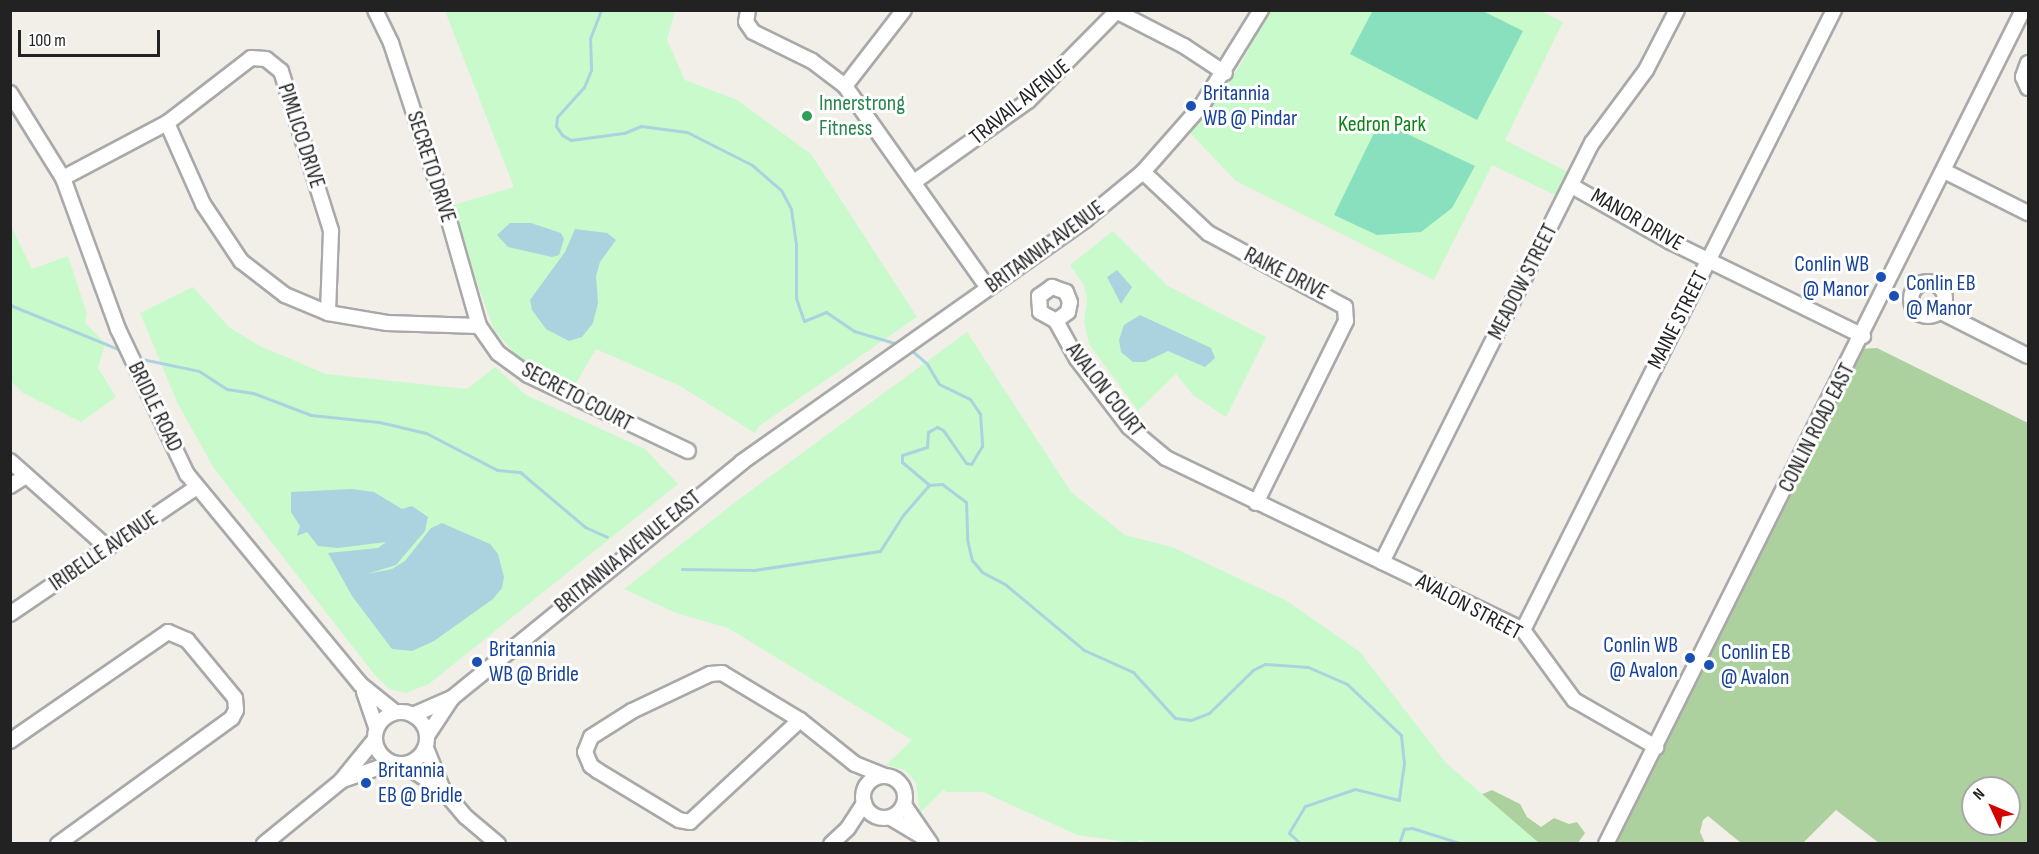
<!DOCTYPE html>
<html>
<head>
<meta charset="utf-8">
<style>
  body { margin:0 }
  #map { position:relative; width:2039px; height:854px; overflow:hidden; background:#f2efe9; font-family:"Sofia Sans Condensed",sans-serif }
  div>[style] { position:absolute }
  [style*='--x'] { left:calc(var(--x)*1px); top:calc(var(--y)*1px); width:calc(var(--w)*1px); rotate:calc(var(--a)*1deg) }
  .forest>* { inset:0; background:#add19e }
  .park>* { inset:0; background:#c8facc }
  .pitch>* { inset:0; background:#88e0be }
  .water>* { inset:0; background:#aad3df }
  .stream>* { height:3px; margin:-1.5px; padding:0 1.5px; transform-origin:1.5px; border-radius:1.5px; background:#aad3df }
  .roads { filter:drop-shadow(2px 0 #a9a9a9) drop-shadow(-2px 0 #a9a9a9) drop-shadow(0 2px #a9a9a9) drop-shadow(0 -2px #a9a9a9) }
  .minor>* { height:14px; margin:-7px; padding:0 7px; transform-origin:7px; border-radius:7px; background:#fff }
  .minor>.ring { margin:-7px; padding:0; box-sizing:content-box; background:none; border:14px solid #fff; border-radius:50% }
  .dots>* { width:16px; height:16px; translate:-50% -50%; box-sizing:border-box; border:3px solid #fff; border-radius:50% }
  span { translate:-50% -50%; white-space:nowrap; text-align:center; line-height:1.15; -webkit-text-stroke:6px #fff; paint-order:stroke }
  .transit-label { font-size:22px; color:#164399 }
  .left { translate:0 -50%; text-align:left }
  .right { translate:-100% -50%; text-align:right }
  .street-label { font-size:22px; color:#222 }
  .leisure-label { font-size:22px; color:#27864d }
  .park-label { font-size:22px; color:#0c8416 }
  .frame { position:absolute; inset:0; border:12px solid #222; pointer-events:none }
  .north { position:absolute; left:1961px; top:776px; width:60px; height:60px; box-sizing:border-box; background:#fff; border:2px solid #a7a7a7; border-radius:50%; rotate:314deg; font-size:16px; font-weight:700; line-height:24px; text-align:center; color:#222 }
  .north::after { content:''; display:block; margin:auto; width:21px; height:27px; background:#d40000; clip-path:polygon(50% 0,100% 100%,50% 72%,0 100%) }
  .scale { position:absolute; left:18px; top:30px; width:142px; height:27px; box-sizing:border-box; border:3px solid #222; border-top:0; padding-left:8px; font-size:18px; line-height:21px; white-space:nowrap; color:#222; -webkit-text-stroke:4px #fff; paint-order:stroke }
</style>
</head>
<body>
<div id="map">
  <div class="forest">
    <i style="clip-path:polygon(evenodd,1877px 348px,2028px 423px,2028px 843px,1879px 843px,1836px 810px,1803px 843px,1741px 843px,1708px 816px,1703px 820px,1700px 832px,1705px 843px,1607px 844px,1857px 349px,1877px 348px,1973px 788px,2009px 788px,2009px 824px,1973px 824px,1973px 788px)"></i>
    <i style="clip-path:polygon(1492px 790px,1520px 804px,1527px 817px,1541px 827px,1554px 818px,1569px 824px,1577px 822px,1585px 833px,1578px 843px,1474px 843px,1471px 799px)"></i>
  </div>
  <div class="park">
    <i style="clip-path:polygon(1539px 10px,1563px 22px,1505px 140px,1570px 173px,1559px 197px,1492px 165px,1434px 280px,1236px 181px,1190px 133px,1241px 64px,1269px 11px)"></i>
    <i style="clip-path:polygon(445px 11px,675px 11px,667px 40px,685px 80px,737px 100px,811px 154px,917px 317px,759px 426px,755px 433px,680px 386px,596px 349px,572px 390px,538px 373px,523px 363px,494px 330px,450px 206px,514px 187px)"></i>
    <i style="clip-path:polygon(10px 224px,32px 269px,68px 256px,87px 314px,85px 323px,105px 343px,98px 368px,116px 397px,81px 422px,23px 393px,11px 381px)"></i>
    <i style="clip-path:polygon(1113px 231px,1168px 286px,1266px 337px,1226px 417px,1193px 395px,1176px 374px,1138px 411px,1089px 344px,1084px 322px,1087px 300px,1084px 285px,1070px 265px)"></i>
    <i style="clip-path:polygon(193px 287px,230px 328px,260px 346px,326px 374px,467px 389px,495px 367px,526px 395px,645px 449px,678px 484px,429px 684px,406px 693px,389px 689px,374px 674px,213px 467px,177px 402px,140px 313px)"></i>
    <i style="clip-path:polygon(967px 332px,1071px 492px,1125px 535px,1172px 547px,1287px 601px,1360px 652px,1446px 763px,1539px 843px,1150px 844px,1141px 840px,1134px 843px,1077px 835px,983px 792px,946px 792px,944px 789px,920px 813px,916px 783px,905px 770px,886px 765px,912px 740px,728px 628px,676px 613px,624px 589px,738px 500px)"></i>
  </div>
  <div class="pitch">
    <i style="clip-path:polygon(1373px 10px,1483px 11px,1523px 31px,1477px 120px,1350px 54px)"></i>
    <i style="clip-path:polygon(1384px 123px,1475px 166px,1452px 208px,1421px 232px,1377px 235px,1334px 215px,1373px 135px)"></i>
  </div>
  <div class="water">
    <i style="clip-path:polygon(510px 223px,531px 223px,561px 233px,564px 239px,559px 255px,552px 257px,508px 247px,497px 235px)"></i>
    <i style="clip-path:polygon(575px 229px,607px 233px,616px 240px,600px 262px,596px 276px,598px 303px,593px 323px,582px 337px,569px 341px,546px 329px,532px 310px,530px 300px,565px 252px)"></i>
    <i style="clip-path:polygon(1117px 270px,1132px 287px,1121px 304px,1107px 277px)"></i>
    <i style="clip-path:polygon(1140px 315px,1211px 348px,1215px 358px,1205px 367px,1168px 351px,1145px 362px,1133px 362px,1121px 352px,1119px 340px,1124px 325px)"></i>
    <i style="clip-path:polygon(352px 489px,374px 492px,402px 509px,412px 506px,428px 517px,425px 531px,396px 565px,367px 574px,392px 569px,405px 561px,431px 528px,442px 523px,490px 544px,498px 554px,504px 577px,502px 588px,493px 599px,434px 641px,412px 651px,392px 649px,352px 596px,328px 553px,378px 548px,386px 542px,338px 548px,318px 546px,307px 532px,297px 536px,300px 526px,291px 512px,291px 492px)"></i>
  </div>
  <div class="stream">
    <i style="--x:601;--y:10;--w:30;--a:111"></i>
    <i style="--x:590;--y:38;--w:32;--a:88"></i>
    <i style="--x:591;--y:70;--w:18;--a:112"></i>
    <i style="--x:584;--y:87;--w:40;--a:132"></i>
    <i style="--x:557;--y:117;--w:9;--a:96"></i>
    <i style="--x:556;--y:126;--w:11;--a:56"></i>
    <i style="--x:562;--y:135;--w:10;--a:29"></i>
    <i style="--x:571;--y:140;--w:53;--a:-7.5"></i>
    <i style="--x:624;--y:133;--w:18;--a:-22"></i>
    <i style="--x:641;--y:126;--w:46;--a:7.4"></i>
    <i style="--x:687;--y:132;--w:73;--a:26.9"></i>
    <i style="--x:752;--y:165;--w:38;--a:41"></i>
    <i style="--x:781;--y:190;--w:21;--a:62"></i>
    <i style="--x:791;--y:209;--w:35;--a:82"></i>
    <i style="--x:796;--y:244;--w:54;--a:90"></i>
    <i style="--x:796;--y:298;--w:24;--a:71"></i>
    <i style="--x:804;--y:321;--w:24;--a:-22"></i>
    <i style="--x:826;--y:312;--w:34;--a:34"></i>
    <i style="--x:854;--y:331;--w:49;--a:16.6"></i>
    <i style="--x:10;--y:305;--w:119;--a:22.2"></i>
    <i style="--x:910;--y:349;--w:23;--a:41"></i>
    <i style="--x:927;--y:364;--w:23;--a:59"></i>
    <i style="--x:939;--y:384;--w:34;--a:26"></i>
    <i style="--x:970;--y:399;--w:18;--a:56"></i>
    <i style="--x:980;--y:414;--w:32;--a:86"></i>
    <i style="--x:982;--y:446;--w:21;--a:121"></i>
    <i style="--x:971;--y:464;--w:5;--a:-169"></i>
    <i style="--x:966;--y:463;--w:40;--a:-124.9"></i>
    <i style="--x:943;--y:430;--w:7;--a:-153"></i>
    <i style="--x:937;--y:427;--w:10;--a:151"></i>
    <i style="--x:928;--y:432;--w:15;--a:94"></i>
    <i style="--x:927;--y:447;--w:26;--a:162"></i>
    <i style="--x:902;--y:455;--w:7;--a:90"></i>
    <i style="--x:902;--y:462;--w:35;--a:40"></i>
    <i style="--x:929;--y:485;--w:13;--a:-4"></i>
    <i style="--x:942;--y:484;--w:30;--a:37"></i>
    <i style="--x:966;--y:502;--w:37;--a:88"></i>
    <i style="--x:967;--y:539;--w:22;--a:77"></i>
    <i style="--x:972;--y:560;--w:16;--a:50"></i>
    <i style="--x:982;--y:572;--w:27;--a:28"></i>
    <i style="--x:1006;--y:585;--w:102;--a:39.8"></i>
    <i style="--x:1084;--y:650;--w:54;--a:24.2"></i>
    <i style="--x:1133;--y:672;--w:62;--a:47.6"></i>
    <i style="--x:1175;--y:718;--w:16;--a:7"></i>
    <i style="--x:1191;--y:720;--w:19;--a:-21"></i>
    <i style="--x:1209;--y:713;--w:62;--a:-44.3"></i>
    <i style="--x:1253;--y:670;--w:13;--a:-27"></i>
    <i style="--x:1265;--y:664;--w:43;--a:4"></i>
    <i style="--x:1308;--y:667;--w:43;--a:23.6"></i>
    <i style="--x:1347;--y:684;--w:74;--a:43.4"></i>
    <i style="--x:1401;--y:735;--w:28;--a:84"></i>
    <i style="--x:1404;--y:763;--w:37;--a:98"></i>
    <i style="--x:1399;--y:800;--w:45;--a:-166"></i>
    <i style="--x:1355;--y:789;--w:53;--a:161.2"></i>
    <i style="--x:1305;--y:806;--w:31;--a:121"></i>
    <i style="--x:1289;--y:833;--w:16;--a:43"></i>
    <i style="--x:137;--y:358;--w:63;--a:11.8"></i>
    <i style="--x:199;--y:371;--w:33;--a:33"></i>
    <i style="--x:227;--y:389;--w:26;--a:9"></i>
    <i style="--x:253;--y:393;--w:62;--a:20.8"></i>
    <i style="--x:311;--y:415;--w:68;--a:5.9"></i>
    <i style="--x:379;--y:422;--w:48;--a:13.2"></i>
    <i style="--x:426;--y:433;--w:80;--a:27.5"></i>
    <i style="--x:497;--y:470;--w:23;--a:5"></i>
    <i style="--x:520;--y:472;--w:85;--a:40.2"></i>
    <i style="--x:585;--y:527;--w:24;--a:24"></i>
    <i style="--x:682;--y:569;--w:72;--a:0.8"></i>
    <i style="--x:754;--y:570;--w:127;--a:-8.6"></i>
    <i style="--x:880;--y:551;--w:43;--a:-57.4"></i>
    <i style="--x:903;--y:515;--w:40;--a:-49"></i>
    <i style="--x:1399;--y:844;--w:16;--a:-72"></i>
    <i style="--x:1404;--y:829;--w:8;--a:-7"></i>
    <i style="--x:1412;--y:828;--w:53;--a:17.4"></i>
  </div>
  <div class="roads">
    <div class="minor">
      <i style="--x:375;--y:10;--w:37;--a:64"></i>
      <i style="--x:391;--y:43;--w:176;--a:71.8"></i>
      <i style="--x:446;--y:210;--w:121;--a:74.1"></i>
      <i style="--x:479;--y:326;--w:33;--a:55"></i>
      <i style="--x:498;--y:353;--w:37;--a:36"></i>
      <i style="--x:528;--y:375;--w:177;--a:25.4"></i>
      <i style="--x:748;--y:10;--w:12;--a:99"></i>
      <i style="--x:746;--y:22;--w:12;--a:55"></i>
      <i style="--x:753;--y:32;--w:66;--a:26.2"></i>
      <i style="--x:812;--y:61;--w:41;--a:37.1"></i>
      <i style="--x:845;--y:86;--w:247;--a:54.7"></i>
      <i style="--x:1114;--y:10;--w:79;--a:27.2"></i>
      <i style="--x:1184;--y:46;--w:49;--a:33.4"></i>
      <i style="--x:2028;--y:63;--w:15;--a:110"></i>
      <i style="--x:2023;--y:77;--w:12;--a:66"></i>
      <i style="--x:845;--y:86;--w:96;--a:-52.2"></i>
      <i style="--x:10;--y:93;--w:100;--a:58.1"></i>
      <i style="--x:63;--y:178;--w:161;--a:70"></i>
      <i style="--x:118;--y:329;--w:161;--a:64.6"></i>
      <i style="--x:187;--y:474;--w:272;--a:50.5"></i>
      <i style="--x:360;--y:684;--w:45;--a:38.7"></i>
      <i style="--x:167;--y:123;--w:89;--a:66"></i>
      <i style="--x:203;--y:204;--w:69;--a:56.3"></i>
      <i style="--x:241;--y:261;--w:56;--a:37.7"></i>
      <i style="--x:285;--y:295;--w:47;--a:22.7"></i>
      <i style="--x:328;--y:313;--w:60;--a:9.6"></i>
      <i style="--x:387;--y:323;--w:92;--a:1.9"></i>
      <i style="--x:1944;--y:171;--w:94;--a:26.6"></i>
      <i style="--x:1143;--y:172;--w:89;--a:43.2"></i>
      <i style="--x:1208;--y:233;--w:156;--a:28.4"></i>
      <i style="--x:1345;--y:307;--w:14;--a:86"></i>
      <i style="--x:1346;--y:321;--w:203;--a:116.3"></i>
      <i style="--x:63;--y:178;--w:118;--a:-27.9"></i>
      <i style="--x:167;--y:123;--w:106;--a:-37.7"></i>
      <i style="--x:251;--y:58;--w:15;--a:4"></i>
      <i style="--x:266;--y:59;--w:19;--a:39"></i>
      <i style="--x:281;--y:71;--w:168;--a:72.6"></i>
      <i style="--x:331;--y:231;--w:82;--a:92.1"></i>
      <i style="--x:914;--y:182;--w:140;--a:-35.4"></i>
      <i style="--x:1028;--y:101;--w:125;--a:-45.3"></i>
      <i style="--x:1572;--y:186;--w:114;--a:29.5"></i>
      <i style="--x:1671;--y:242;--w:214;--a:26.1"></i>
      <i class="ring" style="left:1911px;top:282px;width:20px;height:20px"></i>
      <i style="--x:1941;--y:312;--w:97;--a:26.8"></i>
      <i style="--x:1056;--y:321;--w:15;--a:-37"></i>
      <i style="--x:1068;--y:312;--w:10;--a:-79"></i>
      <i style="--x:1070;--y:302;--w:11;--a:-112"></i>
      <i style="--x:1066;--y:292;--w:15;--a:-160"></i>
      <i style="--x:1052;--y:287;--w:16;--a:145"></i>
      <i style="--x:1039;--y:296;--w:16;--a:86"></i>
      <i style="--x:1040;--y:312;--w:18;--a:29"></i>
      <i style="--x:1056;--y:321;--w:43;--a:61.1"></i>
      <i style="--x:1077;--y:359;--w:86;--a:52.6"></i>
      <i style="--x:1129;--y:427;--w:48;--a:40"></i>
      <i style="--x:1166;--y:458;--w:396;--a:25.7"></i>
      <i style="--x:1523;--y:630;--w:87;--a:53.9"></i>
      <i style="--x:1574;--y:700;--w:95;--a:29.8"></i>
      <i style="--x:10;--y:461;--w:131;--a:41.6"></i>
      <i style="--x:10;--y:486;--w:19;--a:-32"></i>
      <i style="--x:1382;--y:562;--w:469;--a:-63.4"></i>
      <i style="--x:1592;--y:143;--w:91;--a:-53.5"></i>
      <i style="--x:1646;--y:70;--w:68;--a:-62.7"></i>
      <i style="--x:10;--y:614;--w:226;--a:-34.2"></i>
      <i style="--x:1523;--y:630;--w:694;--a:-63.36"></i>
      <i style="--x:364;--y:692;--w:39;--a:71"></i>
      <i class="ring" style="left:375px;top:712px;width:38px;height:38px"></i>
      <i style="--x:413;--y:715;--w:43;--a:-23.6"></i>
      <i style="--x:452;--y:698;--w:374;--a:-39.1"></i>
      <i style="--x:742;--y:462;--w:421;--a:-35.2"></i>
      <i style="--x:1086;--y:219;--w:74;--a:-39.5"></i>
      <i style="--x:1143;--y:172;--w:89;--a:-48.6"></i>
      <i style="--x:1202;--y:105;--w:112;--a:-58.2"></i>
      <i style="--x:800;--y:720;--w:150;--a:137.2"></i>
      <i style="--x:690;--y:822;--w:11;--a:-170"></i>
      <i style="--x:679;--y:820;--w:95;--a:-148.8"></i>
      <i style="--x:598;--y:771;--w:9;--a:-144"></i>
      <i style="--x:591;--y:766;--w:15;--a:-113"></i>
      <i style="--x:585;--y:752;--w:16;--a:-68"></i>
      <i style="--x:591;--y:737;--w:49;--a:-32.4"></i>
      <i style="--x:632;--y:711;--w:86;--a:-25.4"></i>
      <i style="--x:710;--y:674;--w:12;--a:-5"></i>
      <i style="--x:722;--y:673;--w:91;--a:31.1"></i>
      <i style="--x:800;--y:720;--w:70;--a:38.7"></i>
      <i style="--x:855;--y:764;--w:31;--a:22"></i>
      <i style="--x:427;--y:736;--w:45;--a:-56.7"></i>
      <i style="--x:10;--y:741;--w:192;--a:-34.6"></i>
      <i style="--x:168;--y:632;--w:21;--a:23"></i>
      <i style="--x:187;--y:640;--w:75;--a:50.4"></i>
      <i style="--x:235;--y:698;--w:12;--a:85"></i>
      <i style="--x:236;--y:710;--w:9;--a:117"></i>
      <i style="--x:232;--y:718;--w:215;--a:144.1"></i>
      <i style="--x:426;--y:748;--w:45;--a:68"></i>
      <i style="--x:443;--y:790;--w:35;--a:50"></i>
      <i style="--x:466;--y:817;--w:42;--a:40.2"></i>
      <i style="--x:403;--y:764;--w:45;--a:33.3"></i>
      <i class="ring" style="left:863px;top:776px;width:28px;height:28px"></i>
      <i style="--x:343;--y:780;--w:52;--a:-19.1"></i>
      <i style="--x:904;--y:805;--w:47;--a:55.3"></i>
      <i style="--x:891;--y:818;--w:37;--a:31"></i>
      <i style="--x:264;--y:844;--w:99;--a:-39.3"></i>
      <i style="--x:341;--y:781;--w:54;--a:-51"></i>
      <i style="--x:831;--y:844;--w:23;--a:-43"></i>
      <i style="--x:848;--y:828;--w:30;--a:-57"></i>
      <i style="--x:1606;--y:844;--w:932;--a:-63.43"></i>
    </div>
  </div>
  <div class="dots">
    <i style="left:1191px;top:106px;background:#1a4fb4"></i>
    <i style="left:807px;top:116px;background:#2e9e5b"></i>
    <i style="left:1881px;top:277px;background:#1a4fb4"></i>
    <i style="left:1894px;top:296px;background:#1a4fb4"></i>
    <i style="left:1690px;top:658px;background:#1a4fb4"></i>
    <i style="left:477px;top:662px;background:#1a4fb4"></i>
    <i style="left:1709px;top:665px;background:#1a4fb4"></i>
    <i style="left:366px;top:783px;background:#1a4fb4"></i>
  </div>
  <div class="transit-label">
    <span class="left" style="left:1203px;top:106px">Britannia<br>WB @ Pindar</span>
    <span class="right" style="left:1869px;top:277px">Conlin WB<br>@ Manor</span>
    <span class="left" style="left:1906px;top:296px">Conlin EB<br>@ Manor</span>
    <span class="right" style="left:1678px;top:658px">Conlin WB<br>@ Avalon</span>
    <span class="left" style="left:489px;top:662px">Britannia<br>WB @ Bridle</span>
    <span class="left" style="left:1721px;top:665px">Conlin EB<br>@ Avalon</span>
    <span class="left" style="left:378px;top:783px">Britannia<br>EB @ Bridle</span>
  </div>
  <div class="street-label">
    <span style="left:1020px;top:102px;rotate:-39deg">TRAVAIL AVENUE</span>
    <span style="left:301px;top:136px;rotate:72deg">PIMLICO DRIVE</span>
    <span style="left:431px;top:167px;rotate:72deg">SECRETO DRIVE</span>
    <span style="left:1637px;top:220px;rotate:30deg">MANOR DRIVE</span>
    <span style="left:1045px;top:247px;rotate:-36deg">BRITANNIA AVENUE</span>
    <span style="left:1286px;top:274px;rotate:27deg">RAIKE DRIVE</span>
    <span style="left:1523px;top:282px;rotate:-63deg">MEADOW STREET</span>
    <span style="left:1678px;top:320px;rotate:-63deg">MAINE STREET</span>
    <span style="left:1105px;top:390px;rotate:52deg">AVALON COURT</span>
    <span style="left:577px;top:397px;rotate:28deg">SECRETO COURT</span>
    <span style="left:155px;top:407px;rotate:64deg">BRIDLE ROAD</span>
    <span style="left:1817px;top:428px;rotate:-63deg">CONLIN ROAD EAST</span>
    <span style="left:104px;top:551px;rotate:-34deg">IRIBELLE AVENUE</span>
    <span style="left:628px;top:552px;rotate:-39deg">BRITANNIA AVENUE EAST</span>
    <span style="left:1469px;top:607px;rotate:28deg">AVALON STREET</span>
  </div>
  <div class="leisure-label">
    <span class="left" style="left:819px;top:116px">Innerstrong<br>Fitness</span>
  </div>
  <div class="park-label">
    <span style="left:1382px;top:125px">Kedron Park</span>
  </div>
  <div class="frame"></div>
  <div class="north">N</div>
  <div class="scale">100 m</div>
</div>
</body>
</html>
